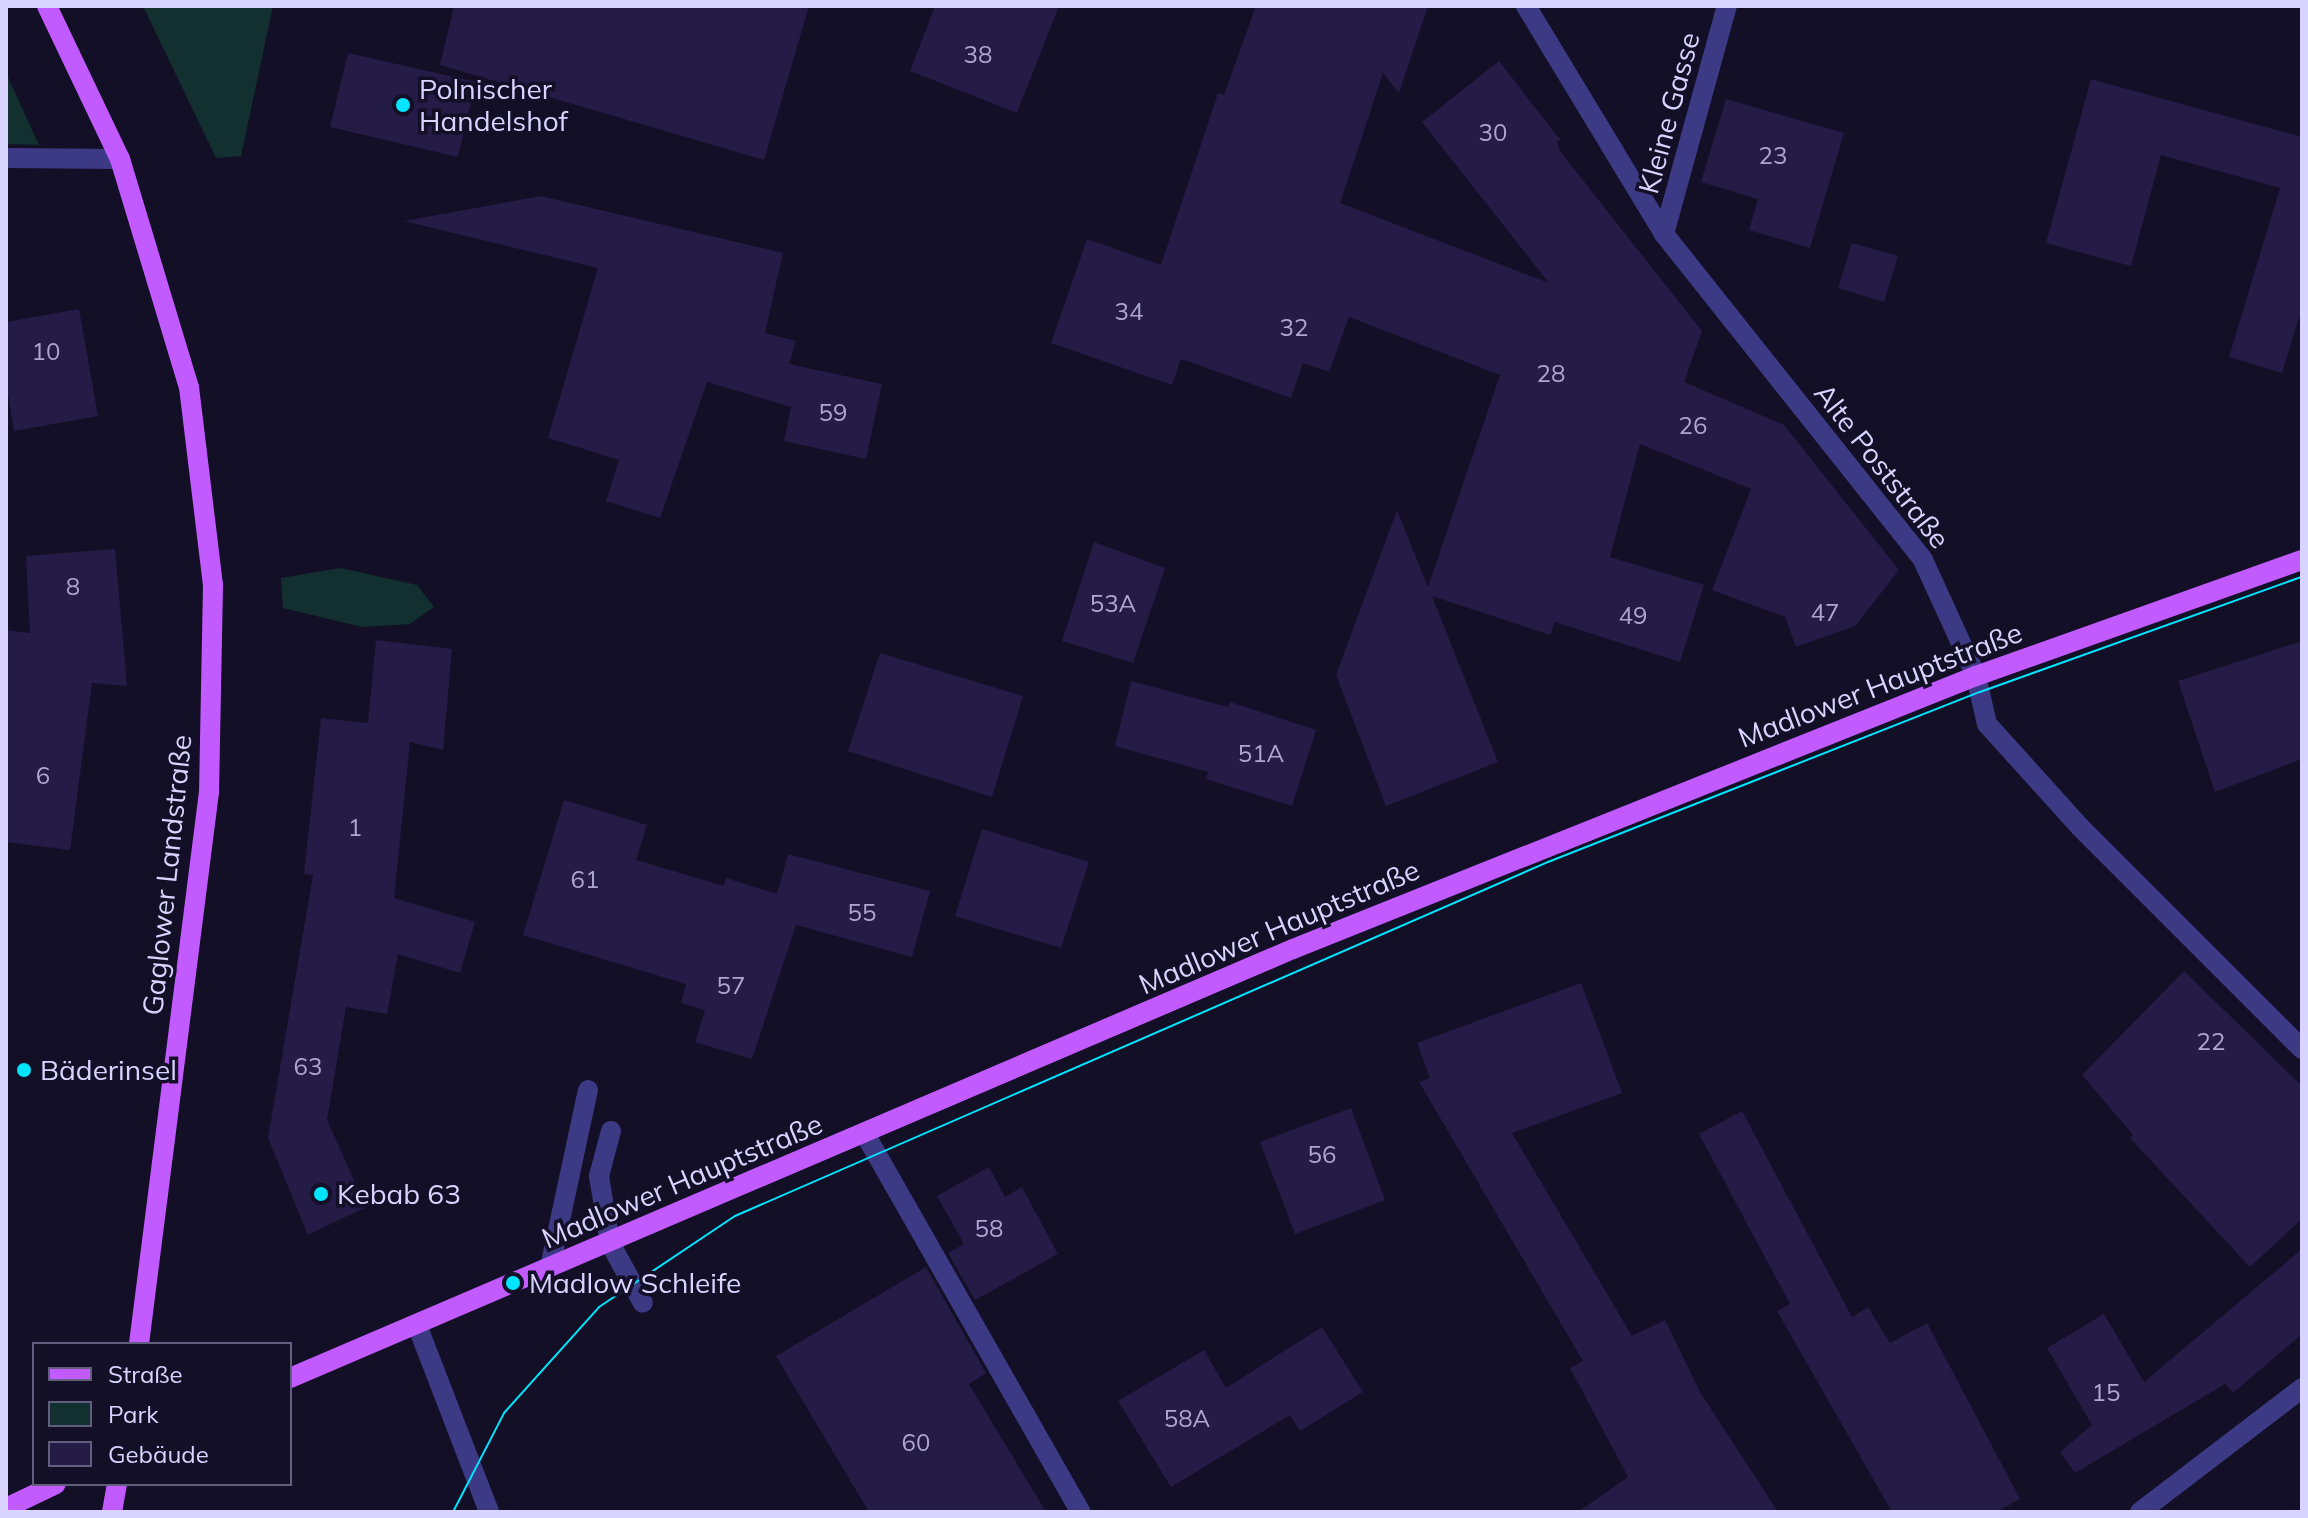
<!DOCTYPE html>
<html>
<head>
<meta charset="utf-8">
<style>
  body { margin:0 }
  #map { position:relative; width:2308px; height:1518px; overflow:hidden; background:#130f26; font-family:Mulish,sans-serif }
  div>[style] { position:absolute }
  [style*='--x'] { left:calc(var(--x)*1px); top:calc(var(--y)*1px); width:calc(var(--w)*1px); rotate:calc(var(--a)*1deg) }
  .green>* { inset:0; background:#12302f }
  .building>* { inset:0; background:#241b47 }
  .minor>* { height:20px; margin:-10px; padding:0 10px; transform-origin:10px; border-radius:10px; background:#3d3a85 }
  .major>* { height:20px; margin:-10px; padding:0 10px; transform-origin:10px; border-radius:10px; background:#c25bff }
  .tram>* { height:2px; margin:-1px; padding:0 1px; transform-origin:1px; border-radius:1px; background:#00e5ff }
  .dots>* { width:22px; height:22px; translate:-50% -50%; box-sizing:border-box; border:4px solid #130f26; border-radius:50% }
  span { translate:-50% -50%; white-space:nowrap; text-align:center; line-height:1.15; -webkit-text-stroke:7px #130f26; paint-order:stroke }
  .number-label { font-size:24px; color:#aca6d1 }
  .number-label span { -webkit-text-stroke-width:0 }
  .poi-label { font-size:28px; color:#d9d4ff }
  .left { translate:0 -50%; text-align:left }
  .street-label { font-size:28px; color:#d9d4ff }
  .frame { position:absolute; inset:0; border:8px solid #d9d4ff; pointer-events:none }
  .legend { position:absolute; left:32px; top:1342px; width:260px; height:144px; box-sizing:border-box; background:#130f26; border:2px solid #625e7d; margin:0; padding:10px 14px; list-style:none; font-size:24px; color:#d9d4ff }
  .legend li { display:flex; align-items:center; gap:16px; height:40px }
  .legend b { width:40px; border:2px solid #625e7d }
</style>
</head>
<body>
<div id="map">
  <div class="green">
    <i style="clip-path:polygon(143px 6px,273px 6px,241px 156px,216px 158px)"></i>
    <i style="clip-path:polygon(6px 73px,39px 145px,6px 144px)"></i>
    <i style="clip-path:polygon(341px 568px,417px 585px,434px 607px,410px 624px,362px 627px,283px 608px,281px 578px)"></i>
  </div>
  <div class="building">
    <i style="clip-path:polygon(454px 6px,809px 6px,764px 160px,440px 65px)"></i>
    <i style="clip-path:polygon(935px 6px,1059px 6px,1017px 113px,910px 71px)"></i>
    <i style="clip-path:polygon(1256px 6px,1428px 6px,1399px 93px,1383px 73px,1340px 203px,1549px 283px,1422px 122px,1499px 61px,1562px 142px,1557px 140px,1559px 150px,1702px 331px,1684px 382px,1784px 425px,1899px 570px,1855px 626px,1796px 647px,1785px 617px,1712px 590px,1751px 489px,1640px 444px,1610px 557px,1704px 585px,1680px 662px,1555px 622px,1550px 635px,1432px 596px,1498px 762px,1386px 806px,1336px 675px,1397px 510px,1428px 587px,1500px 375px,1349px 317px,1329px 372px,1303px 363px,1291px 398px,1181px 359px,1172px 385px,1051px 343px,1087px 239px,1161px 265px,1218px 93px,1224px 95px)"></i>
    <i style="clip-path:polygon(348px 53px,476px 82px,458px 157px,330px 127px)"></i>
    <i style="clip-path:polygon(2091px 79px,2302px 137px,2302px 308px,2282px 373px,2229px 357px,2280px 188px,2161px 155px,2131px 266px,2046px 243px)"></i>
    <i style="clip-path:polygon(1726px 99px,1844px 133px,1810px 248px,1749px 230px,1758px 199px,1701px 182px)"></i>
    <i style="clip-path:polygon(541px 196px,783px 253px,765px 333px,796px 341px,789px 364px,882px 384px,866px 459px,784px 441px,791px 407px,707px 382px,660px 518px,606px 501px,619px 460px,548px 438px,598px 268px,404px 221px)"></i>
    <i style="clip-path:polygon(1852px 243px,1898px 256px,1884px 302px,1838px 288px)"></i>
    <i style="clip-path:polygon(79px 309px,98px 416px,14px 431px,6px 382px,6px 322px)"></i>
    <i style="clip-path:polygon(1094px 542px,1165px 568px,1133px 663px,1062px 641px)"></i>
    <i style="clip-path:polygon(115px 549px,127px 686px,92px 683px,70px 850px,6px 842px,6px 630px,30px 633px,26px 556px)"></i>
    <i style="clip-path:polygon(376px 640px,452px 649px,443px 750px,410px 742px,394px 898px,475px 922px,460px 973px,398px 954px,387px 1014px,346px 1007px,327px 1120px,366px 1207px,308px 1235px,268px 1138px,313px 875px,304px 874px,321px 718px,368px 723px)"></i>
    <i style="clip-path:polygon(2302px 641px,2302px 759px,2215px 792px,2178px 681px)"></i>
    <i style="clip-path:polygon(880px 653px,1023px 696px,992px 797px,848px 751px)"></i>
    <i style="clip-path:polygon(1131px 681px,1228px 707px,1230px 702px,1316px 730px,1292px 806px,1206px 779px,1208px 772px,1115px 746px)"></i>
    <i style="clip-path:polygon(564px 800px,647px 825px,636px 860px,724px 886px,726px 878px,777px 894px,788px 854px,930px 891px,912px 957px,796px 925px,752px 1059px,695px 1042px,705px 1010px,681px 1003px,686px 984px,523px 935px)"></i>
    <i style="clip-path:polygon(982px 829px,1089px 862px,1061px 948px,955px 916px)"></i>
    <i style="clip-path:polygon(2184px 971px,2302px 1086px,2302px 1219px,2250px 1267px,2130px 1138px,2133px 1135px,2082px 1075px)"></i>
    <i style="clip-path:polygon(1581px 983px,1622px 1093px,1512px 1133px,1632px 1336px,1665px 1320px,1700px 1392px,1778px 1512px,1578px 1512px,1628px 1477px,1570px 1368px,1583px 1361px,1419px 1082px,1430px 1078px,1417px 1043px)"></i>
    <i style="clip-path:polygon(1351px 1108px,1385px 1200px,1295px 1234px,1260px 1142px)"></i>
    <i style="clip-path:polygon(1742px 1111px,1852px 1317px,1868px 1307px,1890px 1343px,1927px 1323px,2020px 1499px,1996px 1512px,1892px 1512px,1777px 1311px,1790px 1304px,1699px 1134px)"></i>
    <i style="clip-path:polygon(989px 1167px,1005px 1197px,1022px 1187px,1058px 1254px,975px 1300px,948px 1253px,964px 1244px,937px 1196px)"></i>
    <i style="clip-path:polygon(2302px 1249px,2302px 1334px,2233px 1393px,2225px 1384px,2075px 1473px,2060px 1452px,2092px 1425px,2047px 1348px,2104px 1314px,2144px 1382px)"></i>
    <i style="clip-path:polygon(926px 1267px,986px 1373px,969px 1384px,1046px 1512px,869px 1512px,776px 1356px)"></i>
    <i style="clip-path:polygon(1322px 1327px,1363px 1392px,1300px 1431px,1290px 1415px,1171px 1487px,1118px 1401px,1204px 1350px,1226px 1388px)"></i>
  </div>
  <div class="minor">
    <i style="--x:1526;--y:6;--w:267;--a:58.8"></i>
    <i style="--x:1664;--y:234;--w:416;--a:51.5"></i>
    <i style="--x:1923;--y:560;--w:128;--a:65.4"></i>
    <i style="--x:1976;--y:676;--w:49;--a:77.1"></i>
    <i style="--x:1987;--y:724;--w:139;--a:47.9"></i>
    <i style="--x:2080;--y:827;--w:314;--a:45"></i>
    <i style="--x:6;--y:158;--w:114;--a:0.5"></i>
    <i style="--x:1664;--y:234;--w:237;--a:-74.6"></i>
    <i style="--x:611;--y:1131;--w:47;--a:104.9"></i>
    <i style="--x:599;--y:1176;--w:68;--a:80.7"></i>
    <i style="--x:610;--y:1243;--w:68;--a:61.2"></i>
    <i style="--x:865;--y:1134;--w:435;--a:60.3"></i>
    <i style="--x:550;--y:1267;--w:181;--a:-77.9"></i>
    <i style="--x:417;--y:1325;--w:200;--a:68.9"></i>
    <i style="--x:2140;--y:1512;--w:204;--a:-37.4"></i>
  </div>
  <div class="major">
    <i style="--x:47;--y:6;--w:170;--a:64.5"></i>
    <i style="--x:120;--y:159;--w:238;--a:73.2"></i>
    <i style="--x:189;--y:387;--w:199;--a:83.1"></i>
    <i style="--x:213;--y:585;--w:207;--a:91.1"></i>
    <i style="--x:209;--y:792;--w:556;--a:97.23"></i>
    <i style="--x:290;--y:1378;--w:1091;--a:-23.16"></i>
    <i style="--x:1293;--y:949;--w:736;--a:-21.79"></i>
    <i style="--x:1976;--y:676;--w:346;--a:-19.6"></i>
    <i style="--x:6;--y:1508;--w:55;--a:-25.6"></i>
    <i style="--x:112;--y:1512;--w:28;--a:-80"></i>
  </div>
  <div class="tram">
    <i style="--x:453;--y:1512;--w:111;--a:-62.7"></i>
    <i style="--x:504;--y:1413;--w:142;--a:-48.1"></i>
    <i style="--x:599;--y:1307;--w:164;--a:-33.8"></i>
    <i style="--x:735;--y:1216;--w:887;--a:-23.53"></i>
    <i style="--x:1548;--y:862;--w:464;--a:-21.5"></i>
    <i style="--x:1980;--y:692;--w:342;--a:-19.7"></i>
  </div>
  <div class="dots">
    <i style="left:403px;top:105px;background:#00e5ff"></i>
    <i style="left:24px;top:1070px;background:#00e5ff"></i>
    <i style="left:321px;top:1194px;background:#00e5ff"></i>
    <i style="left:513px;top:1283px;background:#00e5ff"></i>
  </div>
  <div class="number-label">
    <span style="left:978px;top:55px">38</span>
    <span style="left:1493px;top:133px">30</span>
    <span style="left:1773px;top:156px">23</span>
    <span style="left:1129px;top:312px">34</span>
    <span style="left:1294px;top:328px">32</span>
    <span style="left:46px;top:352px">10</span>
    <span style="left:1551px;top:374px">28</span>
    <span style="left:833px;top:413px">59</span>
    <span style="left:1693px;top:426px">26</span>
    <span style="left:73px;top:587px">8</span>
    <span style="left:1113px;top:604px">53A</span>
    <span style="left:1825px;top:613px">47</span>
    <span style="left:1633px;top:616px">49</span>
    <span style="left:1261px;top:754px">51A</span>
    <span style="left:43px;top:776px">6</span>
    <span style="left:355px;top:828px">1</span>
    <span style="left:585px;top:880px">61</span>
    <span style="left:862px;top:913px">55</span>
    <span style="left:731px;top:986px">57</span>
    <span style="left:2211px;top:1042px">22</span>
    <span style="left:308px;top:1067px">63</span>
    <span style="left:1322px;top:1155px">56</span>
    <span style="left:989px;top:1229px">58</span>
    <span style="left:2106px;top:1393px">15</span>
    <span style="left:1187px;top:1419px">58A</span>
    <span style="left:916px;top:1443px">60</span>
  </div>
  <div class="poi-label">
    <span class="left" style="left:419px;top:105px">Polnischer<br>Handelshof</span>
    <span class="left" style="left:40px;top:1070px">Bäderinsel</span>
    <span class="left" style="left:337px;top:1194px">Kebab 63</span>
    <span class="left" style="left:529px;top:1283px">Madlow Schleife</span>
  </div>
  <div class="street-label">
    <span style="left:1669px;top:113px;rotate:-75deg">Kleine Gasse</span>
    <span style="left:1882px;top:466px;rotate:52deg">Alte Poststraße</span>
    <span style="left:1880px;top:685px;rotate:-21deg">Madlower Hauptstraße</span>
    <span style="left:167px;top:875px;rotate:-84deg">Gaglower Landstraße</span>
    <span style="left:1279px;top:927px;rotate:-23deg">Madlower Hauptstraße</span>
    <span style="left:682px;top:1181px;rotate:-23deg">Madlower Hauptstraße</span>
  </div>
  <div class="frame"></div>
  <ul class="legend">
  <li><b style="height:10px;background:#c25bff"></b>Straße</li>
  <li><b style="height:22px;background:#12302f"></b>Park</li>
  <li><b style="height:22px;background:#241b47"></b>Gebäude</li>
  </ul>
</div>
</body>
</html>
